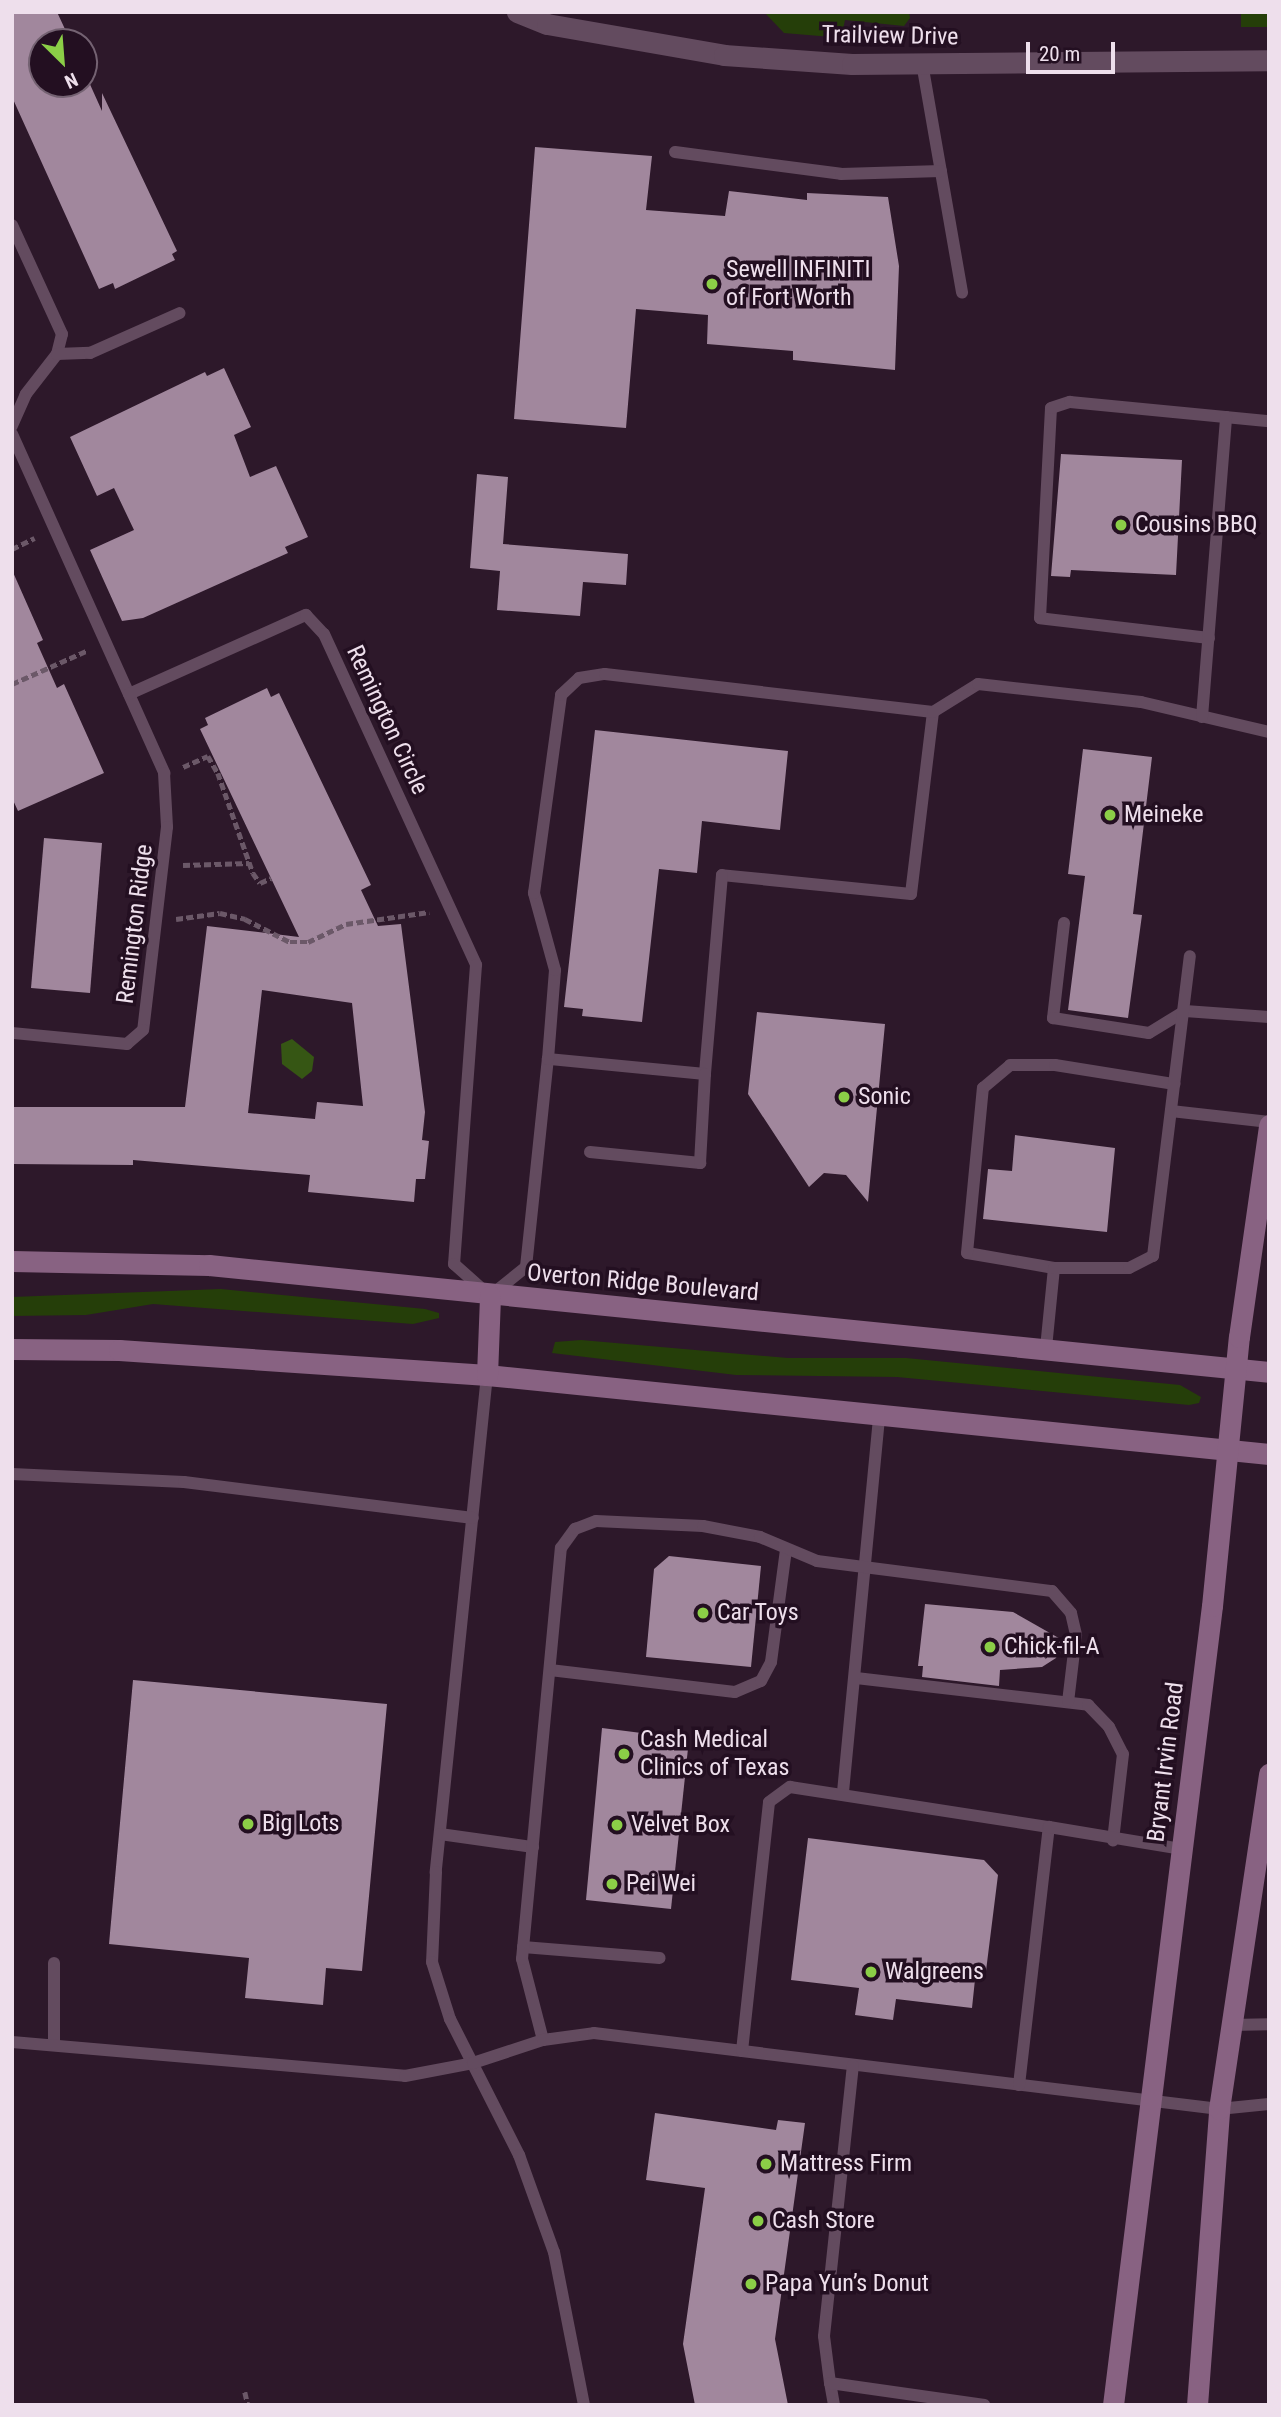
<!DOCTYPE html>
<html>
<head>
<meta charset="utf-8">
<style>
  body { margin:0 }
  #map { position:relative; width:1281px; height:2417px; overflow:hidden; background:#2d182a; font-family:"Roboto Condensed",sans-serif }
  div>[style] { position:absolute }
  [style*='--x'] { left:calc(var(--x)*1px); top:calc(var(--y)*1px); width:calc(var(--w)*1px); rotate:calc(var(--a)*1deg) }
  .green>* { inset:0; background:#253e09 }
  .water>* { inset:0; background:#365614 }
  .building>* { inset:0; background:#a1879d }
  .path>* { height:4.5px; margin-top:-2.25px; transform-origin:0; background:repeating-linear-gradient(90deg,#6b5868 0 7px,transparent 0 10.5px) }
  .lane>* { height:12px; margin:-6px; padding:0 6px; transform-origin:6px; border-radius:6px; background:#634b5f }
  .street>* { height:21px; margin:-10.5px; padding:0 10.5px; transform-origin:10.5px; border-radius:10.5px; background:#634b5f }
  .secondary>* { height:21px; margin:-10.5px; padding:0 10.5px; transform-origin:10.5px; border-radius:10.5px; background:#886282 }
  .dots>* { width:19px; height:19px; translate:-50% -50%; box-sizing:border-box; border:4px solid #230f21; border-radius:50% }
  span { translate:-50% -50%; white-space:nowrap; text-align:center; line-height:1.15; -webkit-text-stroke:7px #230f21; paint-order:stroke }
  .street-label { font-size:24px; color:#eedfec }
  .poi-label { font-size:24px; color:#eedfec }
  .left { translate:0 -50%; text-align:left }
  .frame { position:absolute; inset:0; border:14px solid #eedfec; pointer-events:none }
  .north { position:absolute; left:28px; top:28px; width:70px; height:70px; box-sizing:border-box; background:#230f21; border:2px solid #746272; border-radius:50%; rotate:155deg; font-size:19px; font-weight:700; line-height:28px; text-align:center; color:#eedfec }
  .north::after { content:''; display:block; margin:auto; width:24px; height:32px; background:#8bce47; clip-path:polygon(50% 0,100% 100%,50% 72%,0 100%) }
  .scale { position:absolute; left:1026px; top:42px; width:89px; height:32px; box-sizing:border-box; border:4px solid #eedfec; border-top:0; padding-left:9px; font-size:21px; line-height:24px; white-space:nowrap; color:#eedfec; -webkit-text-stroke:5px #230f21; paint-order:stroke }
</style>
</head>
<body>
<div id="map">
  <div class="green">
    <i style="clip-path:polygon(764px 12px,909px 12px,910px 18px,904px 26px,845px 20px,842px 34px,832px 37px,784px 33px)"></i>
    <i style="clip-path:polygon(1241px 12px,1269px 12px,1269px 27px,1241px 27px)"></i>
    <i style="clip-path:polygon(221px 1289px,425px 1309px,439px 1313px,439px 1318px,413px 1324px,153px 1304px,86px 1315px,12px 1316px,12px 1297px)"></i>
    <i style="clip-path:polygon(581px 1340px,788px 1358px,906px 1358px,1180px 1385px,1201px 1397px,1199px 1403px,1189px 1405px,897px 1377px,736px 1375px,552px 1353px,555px 1342px)"></i>
  </div>
  <div class="water">
    <i style="clip-path:polygon(292px 1039px,314px 1057px,312px 1071px,302px 1079px,282px 1064px,281px 1044px)"></i>
  </div>
  <div class="building">
    <i style="clip-path:polygon(12px 12px,57px 12px,71px 42px,42px 42px,42px 84px,84px 84px,84px 71px,102px 111px,102px 93px,177px 251px,172px 254px,175px 260px,115px 289px,113px 283px,99px 289px,12px 97px)"></i>
    <i style="clip-path:polygon(535px 147px,652px 156px,646px 210px,725px 216px,729px 191px,807px 200px,807px 193px,888px 197px,899px 266px,895px 370px,793px 360px,793px 351px,707px 344px,708px 315px,636px 309px,626px 428px,514px 419px)"></i>
    <i style="clip-path:polygon(224px 368px,251px 427px,234px 435px,250px 477px,276px 466px,308px 537px,285px 547px,288px 553px,143px 618px,122px 621px,90px 550px,134px 530px,114px 488px,97px 496px,70px 437px,205px 372px,207px 376px)"></i>
    <i style="clip-path:polygon(1061px 454px,1182px 460px,1176px 575px,1071px 570px,1070px 577px,1051px 576px)"></i>
    <i style="clip-path:polygon(477px 474px,508px 477px,503px 544px,628px 554px,626px 585px,583px 582px,580px 616px,497px 610px,500px 571px,470px 568px)"></i>
    <i style="clip-path:polygon(12px 570px,43px 640px,37px 643px,57px 688px,64px 684px,104px 773px,18px 811px,12px 798px)"></i>
    <i style="clip-path:polygon(evenodd,267px 688px,271px 697px,279px 693px,371px 885px,361px 890px,378px 926px,401px 924px,425px 1112px,422px 1140px,429px 1141px,425px 1179px,416px 1179px,414px 1202px,308px 1192px,310px 1175px,133px 1160px,133px 1165px,12px 1164px,12px 1107px,185px 1107px,207px 926px,299px 937px,200px 729px,208px 725px,205px 718px,267px 688px,262px 990px,352px 1003px,363px 1106px,317px 1102px,315px 1119px,248px 1113px,262px 990px)"></i>
    <i style="clip-path:polygon(595px 730px,788px 751px,780px 830px,702px 821px,697px 873px,659px 869px,642px 1022px,582px 1016px,583px 1009px,564px 1007px)"></i>
    <i style="clip-path:polygon(1083px 749px,1152px 757px,1133px 914px,1142px 915px,1128px 1018px,1068px 1010px,1085px 876px,1068px 874px)"></i>
    <i style="clip-path:polygon(44px 838px,102px 843px,90px 993px,31px 988px)"></i>
    <i style="clip-path:polygon(757px 1012px,885px 1024px,868px 1202px,846px 1175px,824px 1173px,809px 1187px,748px 1094px)"></i>
    <i style="clip-path:polygon(1015px 1135px,1115px 1148px,1107px 1232px,983px 1219px,988px 1169px,1012px 1171px)"></i>
    <i style="clip-path:polygon(669px 1556px,761px 1566px,751px 1667px,646px 1657px,654px 1569px)"></i>
    <i style="clip-path:polygon(925px 1604px,1013px 1612px,1064px 1641px,1056px 1658px,1042px 1667px,1000px 1670px,999px 1686px,922px 1677px,923px 1666px,918px 1666px)"></i>
    <i style="clip-path:polygon(133px 1680px,387px 1704px,362px 1971px,326px 1968px,323px 2005px,245px 1998px,249px 1958px,109px 1944px)"></i>
    <i style="clip-path:polygon(602px 1728px,689px 1739px,671px 1909px,586px 1900px)"></i>
    <i style="clip-path:polygon(808px 1838px,984px 1860px,998px 1875px,986px 1971px,976px 1970px,972px 2008px,896px 1999px,893px 2020px,855px 2015px,859px 1988px,791px 1980px)"></i>
    <i style="clip-path:polygon(655px 2113px,776px 2130px,778px 2120px,805px 2123px,775px 2339px,788px 2405px,695px 2405px,683px 2344px,705px 2188px,646px 2180px)"></i>
  </div>
  <div class="path">
    <i style="--x:12;--y:549;--w:25;--a:-26"></i>
    <i style="--x:12;--y:684;--w:81;--a:-24"></i>
    <i style="--x:183;--y:767;--w:27;--a:-24"></i>
    <i style="--x:208;--y:756;--w:20;--a:60"></i>
    <i style="--x:218;--y:773;--w:106;--a:70.7"></i>
    <i style="--x:253;--y:873;--w:12;--a:55"></i>
    <i style="--x:260;--y:883;--w:12;--a:-24"></i>
    <i style="--x:183;--y:865;--w:66;--a:-1.7"></i>
    <i style="--x:176;--y:919;--w:44;--a:-7.8"></i>
    <i style="--x:220;--y:913;--w:26;--a:13"></i>
    <i style="--x:245;--y:919;--w:51;--a:27.1"></i>
    <i style="--x:290;--y:942;--w:18;--a:0"></i>
    <i style="--x:308;--y:942;--w:42;--a:-25.3"></i>
    <i style="--x:346;--y:924;--w:84;--a:-8.2"></i>
    <i style="--x:245;--y:2392;--w:13;--a:77"></i>
  </div>
  <div class="lane">
    <i style="--x:922;--y:63;--w:233;--a:80.1"></i>
    <i style="--x:675;--y:152;--w:167;--a:7.5"></i>
    <i style="--x:841;--y:174;--w:100;--a:-1.7"></i>
    <i style="--x:12;--y:225;--w:120;--a:65.4"></i>
    <i style="--x:62;--y:334;--w:21;--a:104"></i>
    <i style="--x:57;--y:354;--w:51;--a:127.8"></i>
    <i style="--x:26;--y:394;--w:35;--a:114"></i>
    <i style="--x:57;--y:354;--w:33;--a:-2"></i>
    <i style="--x:90;--y:353;--w:98;--a:-24"></i>
    <i style="--x:12;--y:434;--w:372;--a:65.8"></i>
    <i style="--x:164;--y:773;--w:54;--a:86.8"></i>
    <i style="--x:167;--y:827;--w:204;--a:96.7"></i>
    <i style="--x:143;--y:1030;--w:21;--a:139"></i>
    <i style="--x:127;--y:1044;--w:116;--a:-174.5"></i>
    <i style="--x:1209;--y:638;--w:170;--a:-173.3"></i>
    <i style="--x:1040;--y:618;--w:210;--a:-87"></i>
    <i style="--x:1051;--y:408;--w:20;--a:-18"></i>
    <i style="--x:1070;--y:402;--w:200;--a:5.5"></i>
    <i style="--x:129;--y:694;--w:194;--a:-24.1"></i>
    <i style="--x:306;--y:615;--w:26;--a:47"></i>
    <i style="--x:324;--y:634;--w:364;--a:65.3"></i>
    <i style="--x:476;--y:965;--w:300;--a:94.2"></i>
    <i style="--x:454;--y:1264;--w:48;--a:41.6"></i>
    <i style="--x:490;--y:1296;--w:46;--a:-38.9"></i>
    <i style="--x:526;--y:1267;--w:209;--a:-84"></i>
    <i style="--x:933;--y:712;--w:183;--a:96.9"></i>
    <i style="--x:911;--y:894;--w:190;--a:-174.3"></i>
    <i style="--x:722;--y:875;--w:200;--a:94.9"></i>
    <i style="--x:705;--y:1074;--w:158;--a:-174.5"></i>
    <i style="--x:548;--y:1059;--w:89;--a:-85.5"></i>
    <i style="--x:555;--y:970;--w:80;--a:-105.3"></i>
    <i style="--x:534;--y:893;--w:200;--a:-82.2"></i>
    <i style="--x:561;--y:695;--w:25;--a:-43"></i>
    <i style="--x:579;--y:678;--w:26;--a:-9"></i>
    <i style="--x:605;--y:674;--w:330;--a:6.6"></i>
    <i style="--x:933;--y:712;--w:53;--a:-31.9"></i>
    <i style="--x:978;--y:684;--w:164;--a:6.3"></i>
    <i style="--x:1141;--y:702;--w:131;--a:13.2"></i>
    <i style="--x:1202;--y:717;--w:301;--a:-85.4"></i>
    <i style="--x:1064;--y:923;--w:96;--a:96.6"></i>
    <i style="--x:1053;--y:1018;--w:97;--a:8.9"></i>
    <i style="--x:1149;--y:1033;--w:42;--a:-31.4"></i>
    <i style="--x:1185;--y:1011;--w:84;--a:4.1"></i>
    <i style="--x:1171;--y:1111;--w:99;--a:6.4"></i>
    <i style="--x:590;--y:1152;--w:111;--a:5.7"></i>
    <i style="--x:700;--y:1163;--w:89;--a:-86.8"></i>
    <i style="--x:1054;--y:1268;--w:88;--a:-170.2"></i>
    <i style="--x:967;--y:1253;--w:166;--a:-84.5"></i>
    <i style="--x:983;--y:1088;--w:35;--a:-40"></i>
    <i style="--x:1010;--y:1065;--w:45;--a:0"></i>
    <i style="--x:1055;--y:1065;--w:121;--a:9.1"></i>
    <i style="--x:1046;--y:1348;--w:80;--a:-84.3"></i>
    <i style="--x:1054;--y:1268;--w:75;--a:0"></i>
    <i style="--x:1129;--y:1268;--w:27;--a:-27"></i>
    <i style="--x:1153;--y:1256;--w:302;--a:-83"></i>
    <i style="--x:487;--y:1375;--w:500;--a:95.9"></i>
    <i style="--x:436;--y:1872;--w:90;--a:92.5"></i>
    <i style="--x:432;--y:1962;--w:60;--a:72.5"></i>
    <i style="--x:450;--y:2019;--w:153;--a:63.1"></i>
    <i style="--x:519;--y:2155;--w:103;--a:70.2"></i>
    <i style="--x:554;--y:2252;--w:156;--a:78.9"></i>
    <i style="--x:12;--y:1474;--w:172;--a:2.7"></i>
    <i style="--x:184;--y:1482;--w:291;--a:7.1"></i>
    <i style="--x:550;--y:1670;--w:186;--a:6.8"></i>
    <i style="--x:735;--y:1692;--w:28;--a:-23"></i>
    <i style="--x:761;--y:1681;--w:21;--a:-62"></i>
    <i style="--x:771;--y:1662;--w:113;--a:-82.4"></i>
    <i style="--x:856;--y:1678;--w:234;--a:6.6"></i>
    <i style="--x:1088;--y:1705;--w:30;--a:46"></i>
    <i style="--x:1109;--y:1727;--w:30;--a:63"></i>
    <i style="--x:1123;--y:1754;--w:87;--a:96.6"></i>
    <i style="--x:843;--y:1792;--w:378;--a:-84.5"></i>
    <i style="--x:440;--y:1834;--w:94;--a:8"></i>
    <i style="--x:523;--y:1947;--w:137;--a:4.6"></i>
    <i style="--x:54;--y:1963;--w:81;--a:90"></i>
    <i style="--x:1230;--y:2025;--w:39;--a:-1"></i>
    <i style="--x:543;--y:2040;--w:84;--a:-104.5"></i>
    <i style="--x:522;--y:1959;--w:413;--a:-84.6"></i>
    <i style="--x:561;--y:1548;--w:24;--a:-54"></i>
    <i style="--x:575;--y:1529;--w:22;--a:-21"></i>
    <i style="--x:596;--y:1521;--w:107;--a:2.7"></i>
    <i style="--x:703;--y:1526;--w:58;--a:10.9"></i>
    <i style="--x:760;--y:1537;--w:62;--a:22.8"></i>
    <i style="--x:817;--y:1561;--w:237;--a:7.3"></i>
    <i style="--x:1052;--y:1591;--w:29;--a:49"></i>
    <i style="--x:1071;--y:1613;--w:23;--a:77"></i>
    <i style="--x:1076;--y:1635;--w:67;--a:96.8"></i>
    <i style="--x:12;--y:2042;--w:394;--a:4.9"></i>
    <i style="--x:405;--y:2076;--w:69;--a:-10.8"></i>
    <i style="--x:473;--y:2063;--w:74;--a:-18.2"></i>
    <i style="--x:543;--y:2040;--w:51;--a:-7.8"></i>
    <i style="--x:594;--y:2033;--w:630;--a:6.93"></i>
    <i style="--x:1219;--y:2109;--w:50;--a:-5.7"></i>
    <i style="--x:742;--y:2051;--w:250;--a:-83.8"></i>
    <i style="--x:769;--y:1802;--w:26;--a:-36"></i>
    <i style="--x:790;--y:1787;--w:262;--a:8.8"></i>
    <i style="--x:1019;--y:2085;--w:260;--a:-83.4"></i>
    <i style="--x:1049;--y:1827;--w:135;--a:9.4"></i>
    <i style="--x:830;--y:2383;--w:47;--a:-97.3"></i>
    <i style="--x:824;--y:2336;--w:272;--a:-83.9"></i>
    <i style="--x:834;--y:2405;--w:22;--a:-100"></i>
    <i style="--x:830;--y:2383;--w:156;--a:8.1"></i>
  </div>
  <div class="street">
    <i style="--x:517;--y:12;--w:32;--a:22"></i>
    <i style="--x:547;--y:24;--w:180;--a:9.9"></i>
    <i style="--x:724;--y:55;--w:128;--a:4"></i>
    <i style="--x:852;--y:64;--w:417;--a:-0.5"></i>
  </div>
  <div class="secondary">
    <i style="--x:12;--y:1261;--w:197;--a:1.2"></i>
    <i style="--x:209;--y:1265;--w:1065;--a:5.76"></i>
    <i style="--x:12;--y:1349;--w:107;--a:0.5"></i>
    <i style="--x:119;--y:1350;--w:369;--a:3.9"></i>
    <i style="--x:487;--y:1375;--w:786;--a:5.77"></i>
    <i style="--x:487;--y:1375;--w:79;--a:-87.8"></i>
    <i style="--x:1113;--y:2405;--w:805;--a:-82.94"></i>
    <i style="--x:1212;--y:1606;--w:270;--a:-84.3"></i>
    <i style="--x:1239;--y:1337;--w:214;--a:-81.9"></i>
    <i style="--x:1197;--y:2405;--w:297;--a:-85.7"></i>
    <i style="--x:1219;--y:2109;--w:339;--a:-81.5"></i>
  </div>
  <div class="dots">
    <i style="left:712px;top:284px;background:#8bce47"></i>
    <i style="left:1121px;top:525px;background:#8bce47"></i>
    <i style="left:1110px;top:815px;background:#8bce47"></i>
    <i style="left:844px;top:1097px;background:#8bce47"></i>
    <i style="left:703px;top:1613px;background:#8bce47"></i>
    <i style="left:990px;top:1647px;background:#8bce47"></i>
    <i style="left:624px;top:1754px;background:#8bce47"></i>
    <i style="left:248px;top:1824px;background:#8bce47"></i>
    <i style="left:617px;top:1825px;background:#8bce47"></i>
    <i style="left:612px;top:1884px;background:#8bce47"></i>
    <i style="left:871px;top:1972px;background:#8bce47"></i>
    <i style="left:766px;top:2164px;background:#8bce47"></i>
    <i style="left:758px;top:2221px;background:#8bce47"></i>
    <i style="left:751px;top:2284px;background:#8bce47"></i>
  </div>
  <div class="street-label">
    <span style="left:890px;top:36px;rotate:1deg">Trailview Drive</span>
    <span style="left:387px;top:720px;rotate:65deg">Remington Circle</span>
    <span style="left:135px;top:924px;rotate:-83deg">Remington Ridge</span>
    <span style="left:643px;top:1283px;rotate:5deg">Overton Ridge Boulevard</span>
    <span style="left:1166px;top:1762px;rotate:-83deg">Bryant Irvin Road</span>
  </div>
  <div class="poi-label">
    <span class="left" style="left:726px;top:284px">Sewell INFINITI<br>of Fort Worth</span>
    <span class="left" style="left:1135px;top:525px">Cousins BBQ</span>
    <span class="left" style="left:1124px;top:815px">Meineke</span>
    <span class="left" style="left:858px;top:1097px">Sonic</span>
    <span class="left" style="left:717px;top:1613px">Car Toys</span>
    <span class="left" style="left:1004px;top:1647px">Chick-fil-A</span>
    <span class="left" style="left:640px;top:1754px">Cash Medical<br>Clinics of Texas</span>
    <span class="left" style="left:262px;top:1824px">Big Lots</span>
    <span class="left" style="left:631px;top:1825px">Velvet Box</span>
    <span class="left" style="left:626px;top:1884px">Pei Wei</span>
    <span class="left" style="left:885px;top:1972px">Walgreens</span>
    <span class="left" style="left:780px;top:2164px">Mattress Firm</span>
    <span class="left" style="left:772px;top:2221px">Cash Store</span>
    <span class="left" style="left:765px;top:2284px">Papa Yun’s Donut</span>
  </div>
  <div class="frame"></div>
  <div class="north">N</div>
  <div class="scale">20 m</div>
</div>
</body>
</html>
